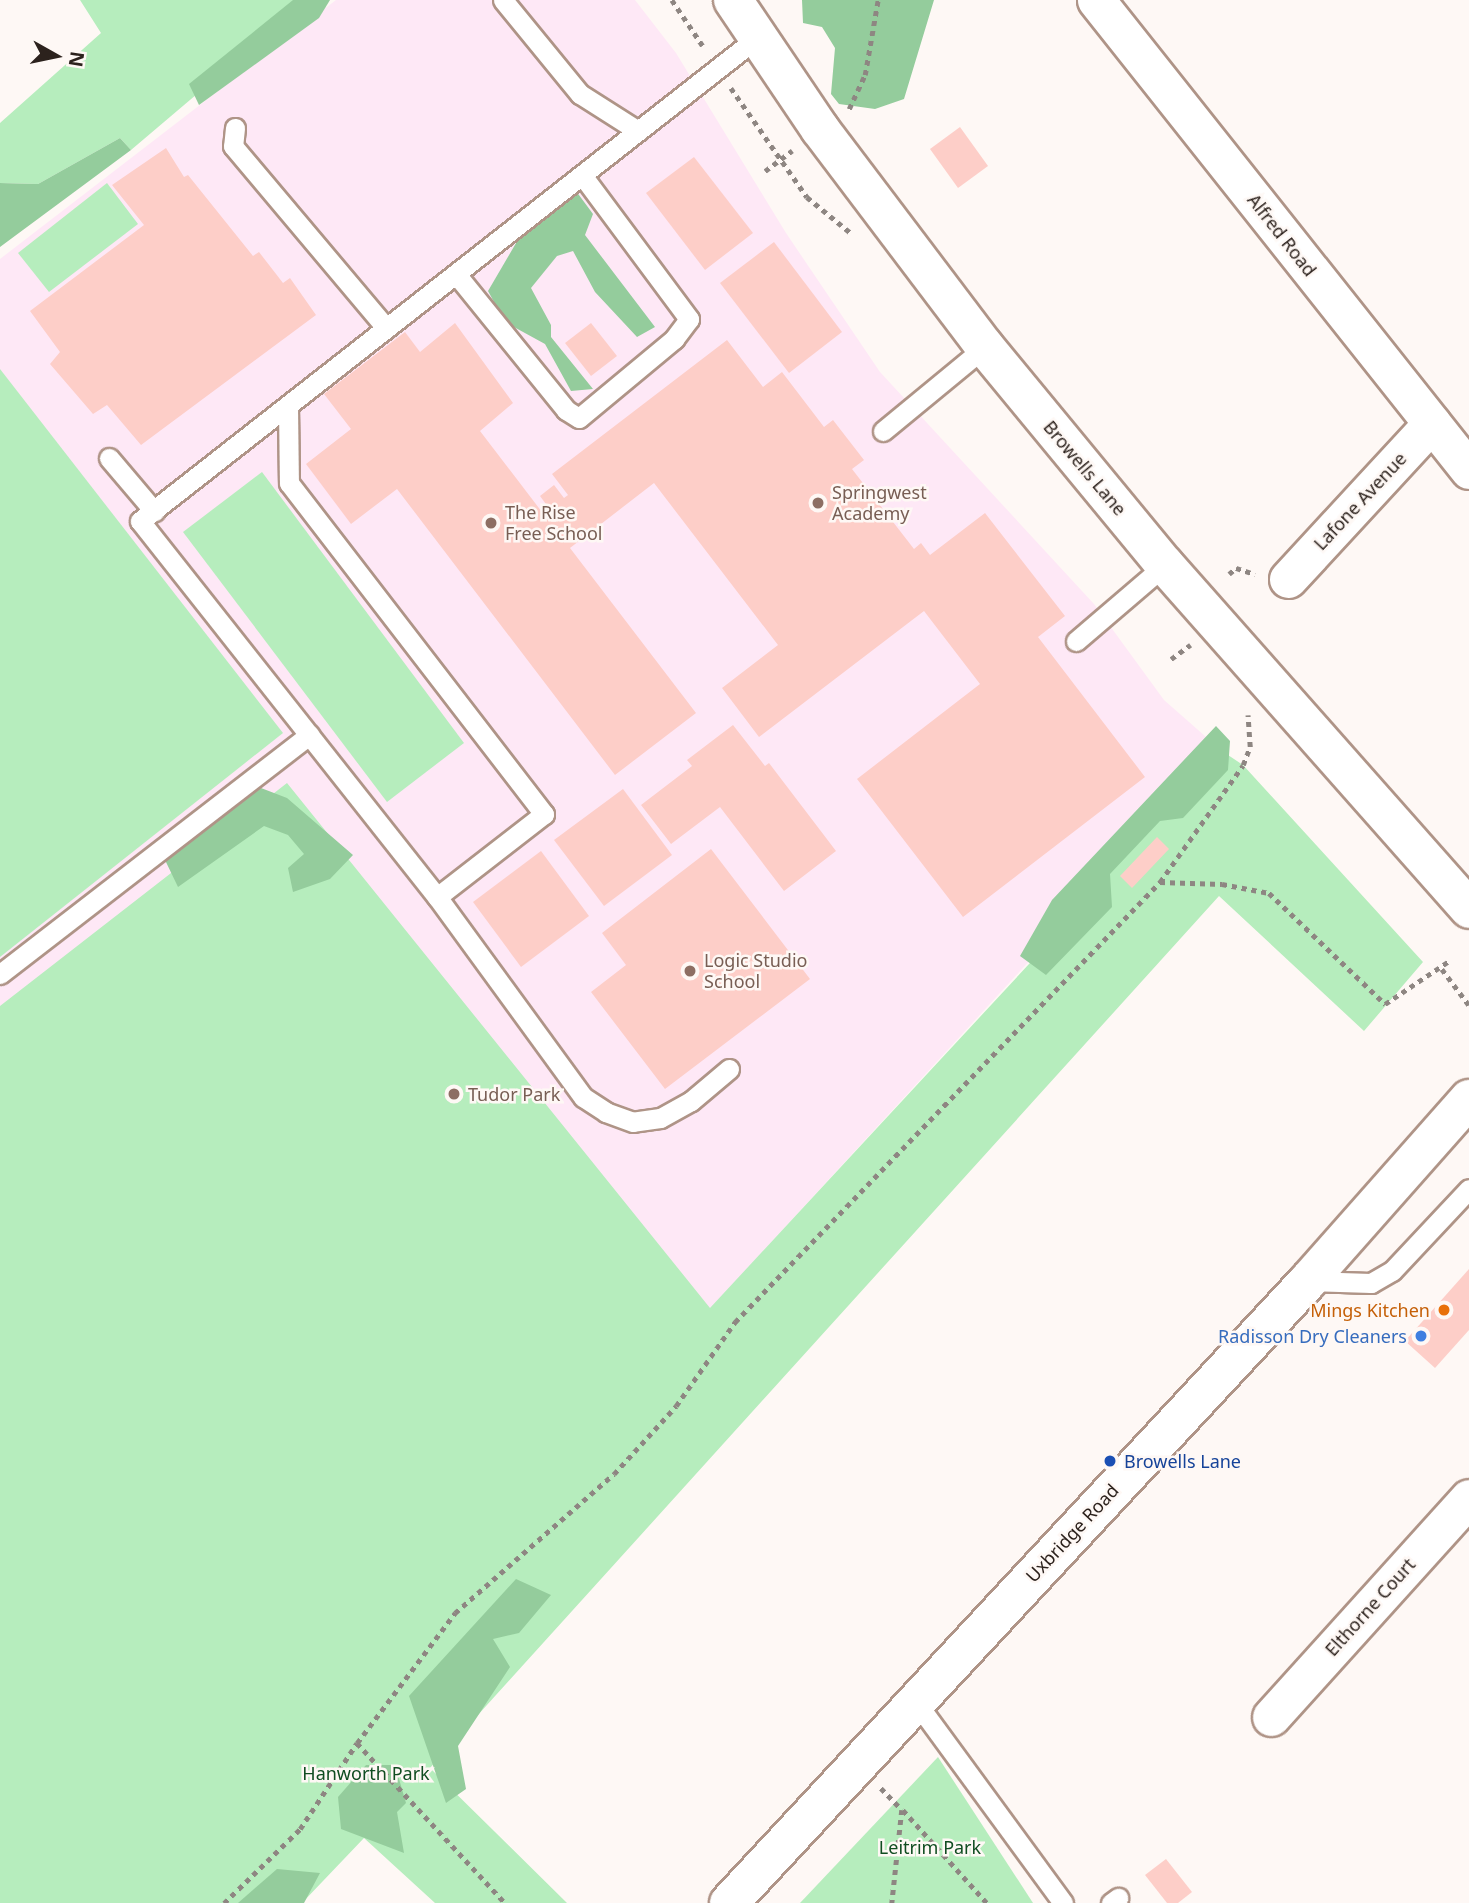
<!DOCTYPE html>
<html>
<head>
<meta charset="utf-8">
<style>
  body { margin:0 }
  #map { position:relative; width:1469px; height:1903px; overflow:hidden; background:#fef8f5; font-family:"Noto Sans",sans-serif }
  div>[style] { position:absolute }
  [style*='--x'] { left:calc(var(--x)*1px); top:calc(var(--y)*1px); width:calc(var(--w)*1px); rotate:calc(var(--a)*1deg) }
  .education>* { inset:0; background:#fee8f6 }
  .green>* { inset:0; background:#b6edbd }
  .forest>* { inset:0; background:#94cc9c }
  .building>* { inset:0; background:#fdcec8 }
  .path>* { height:4.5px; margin-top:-2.25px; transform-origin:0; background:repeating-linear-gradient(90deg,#8e8682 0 5px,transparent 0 10px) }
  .roads { filter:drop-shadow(2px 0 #af9487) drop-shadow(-2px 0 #af9487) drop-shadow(0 2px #af9487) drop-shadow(0 -2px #af9487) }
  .lane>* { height:19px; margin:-9.5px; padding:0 9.5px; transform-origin:9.5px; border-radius:9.5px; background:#fff }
  .street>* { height:37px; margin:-18.5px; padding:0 18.5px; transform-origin:18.5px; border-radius:18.5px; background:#fff }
  .secondary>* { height:38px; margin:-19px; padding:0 19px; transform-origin:19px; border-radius:19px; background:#fff }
  .primary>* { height:38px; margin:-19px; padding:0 19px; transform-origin:19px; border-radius:19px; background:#fff }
  .dots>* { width:19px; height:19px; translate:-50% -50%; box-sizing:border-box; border:4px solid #fef8f5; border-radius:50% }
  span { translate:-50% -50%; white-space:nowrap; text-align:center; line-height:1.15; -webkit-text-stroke:5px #fef8f5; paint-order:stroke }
  .street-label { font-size:18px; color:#2c221d }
  .education-label { font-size:18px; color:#785e54 }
  .left { translate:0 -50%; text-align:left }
  .food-label { font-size:18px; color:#c56008 }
  .right { translate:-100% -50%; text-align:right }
  .shop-label { font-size:18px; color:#366cbe }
  .transit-label { font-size:18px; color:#164399 }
  .park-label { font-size:18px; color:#104d21 }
  .north { position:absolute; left:21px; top:21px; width:70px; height:70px; -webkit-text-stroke:5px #fef8f5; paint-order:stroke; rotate:99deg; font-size:19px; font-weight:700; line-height:28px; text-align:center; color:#2c221d }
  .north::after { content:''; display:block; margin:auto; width:24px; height:32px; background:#2c221d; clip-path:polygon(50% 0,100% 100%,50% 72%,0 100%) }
</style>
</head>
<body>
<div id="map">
  <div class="education">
    <i style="clip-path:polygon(336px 0,635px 0,676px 53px,786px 233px,880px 372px,1094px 604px,1164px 700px,1222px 751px,710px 1309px,0 1903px,0 259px)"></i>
  </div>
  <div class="green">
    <i style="clip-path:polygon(80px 0,308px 0,131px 150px,120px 138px,38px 184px,0 183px,0 123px,101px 33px)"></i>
    <i style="clip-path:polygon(107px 183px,138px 224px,49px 292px,18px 253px)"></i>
    <i style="clip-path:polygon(0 369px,283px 733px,0 957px)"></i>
    <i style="clip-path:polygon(262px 472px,464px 743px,387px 802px,183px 532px)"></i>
    <i style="clip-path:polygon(1222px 751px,1243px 765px,1423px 962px,1364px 1031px,1219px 896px,430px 1768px,567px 1903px,435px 1903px,364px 1838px,302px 1903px,0 1903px,0 1006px,287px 783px,710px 1308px,1107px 880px,1102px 873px)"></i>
    <i style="clip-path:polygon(938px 1757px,1033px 1903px,800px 1903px)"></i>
  </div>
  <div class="forest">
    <i style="clip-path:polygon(293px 0,330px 0,319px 18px,199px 105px,189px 84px)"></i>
    <i style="clip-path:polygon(802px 0,934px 0,904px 99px,875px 109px,839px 104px,831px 94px,835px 48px,822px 27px,803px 23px)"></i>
    <i style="clip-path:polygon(120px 138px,131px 150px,0 247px,0 183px,38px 184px)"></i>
    <i style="clip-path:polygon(576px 191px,593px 214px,585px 235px,655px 327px,637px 337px,595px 292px,573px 251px,557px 256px,531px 288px,551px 325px,551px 337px,593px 389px,571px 391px,545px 344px,505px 322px,488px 291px,519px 238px)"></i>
    <i style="clip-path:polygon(1216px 726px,1230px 741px,1228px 770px,1183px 818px,1160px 821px,1110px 874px,1112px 907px,1046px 975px,1020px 956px,1052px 900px)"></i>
    <i style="clip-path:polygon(261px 788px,287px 798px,353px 855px,330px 879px,293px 892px,288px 868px,304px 854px,288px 835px,264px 826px,178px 887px,165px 860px,222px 812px)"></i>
    <i style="clip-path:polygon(516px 1579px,551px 1595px,519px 1633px,493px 1639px,510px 1667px,458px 1746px,466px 1789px,446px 1803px,409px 1696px)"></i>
    <i style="clip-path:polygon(366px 1765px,395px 1765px,406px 1803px,397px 1812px,404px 1853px,341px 1829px,338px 1797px)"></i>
    <i style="clip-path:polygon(277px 1869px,320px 1873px,304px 1903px,238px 1903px)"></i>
  </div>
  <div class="building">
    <i style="clip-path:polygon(960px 127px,988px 166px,958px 188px,930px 149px)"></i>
    <i style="clip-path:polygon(166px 148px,184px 177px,188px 175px,253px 256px,259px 252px,283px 283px,290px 278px,316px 315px,141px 445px,107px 405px,93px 414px,50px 364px,60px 352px,30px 311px,144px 225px,112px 185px)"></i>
    <i style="clip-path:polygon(694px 157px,753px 233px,705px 270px,646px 193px)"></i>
    <i style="clip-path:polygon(774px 242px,842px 332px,789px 373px,720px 283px)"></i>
    <i style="clip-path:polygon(455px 323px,513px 403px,480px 431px,545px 516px,551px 511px,540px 496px,554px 485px,564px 498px,568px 495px,552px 474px,727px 340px,763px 387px,782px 372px,824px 427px,833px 420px,864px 460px,852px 469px,914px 549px,921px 543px,930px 555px,985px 513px,1065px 616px,1038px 637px,1145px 777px,963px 917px,857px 779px,980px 684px,924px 611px,759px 737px,722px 688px,778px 645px,654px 483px,570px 548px,696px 713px,615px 775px,397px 489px,351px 524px,306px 464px,351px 429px,324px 394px,405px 332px,420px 352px)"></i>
    <i style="clip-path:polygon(591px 323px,617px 356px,591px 376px,565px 343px)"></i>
    <i style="clip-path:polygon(733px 725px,765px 766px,769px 763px,836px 851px,784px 891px,720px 807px,671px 844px,641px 805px,692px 766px,687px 760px)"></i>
    <i style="clip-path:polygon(623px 789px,672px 855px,604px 906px,554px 840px)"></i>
    <i style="clip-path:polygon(1157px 837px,1169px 849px,1132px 888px,1120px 876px)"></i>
    <i style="clip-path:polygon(711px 849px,810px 979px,665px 1089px,591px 992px,626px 965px,602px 933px)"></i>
    <i style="clip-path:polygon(541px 851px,589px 916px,521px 967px,473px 902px)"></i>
    <i style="clip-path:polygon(1469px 1269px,1469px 1330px,1435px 1368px,1405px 1341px)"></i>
    <i style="clip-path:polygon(1166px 1859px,1192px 1892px,1178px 1903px,1167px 1903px,1145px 1875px)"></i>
  </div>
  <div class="path">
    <i style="--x:672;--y:0;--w:55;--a:56"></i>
    <i style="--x:731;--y:88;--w:133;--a:55.1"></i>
    <i style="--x:807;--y:197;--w:58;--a:39.4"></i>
    <i style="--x:849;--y:109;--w:38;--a:-65"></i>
    <i style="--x:865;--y:75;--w:76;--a:-80.2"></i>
    <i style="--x:765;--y:171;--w:34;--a:-37"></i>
    <i style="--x:1229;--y:574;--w:9;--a:-41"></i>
    <i style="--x:1236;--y:568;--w:20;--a:18"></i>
    <i style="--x:1171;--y:659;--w:24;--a:-36"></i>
    <i style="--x:1160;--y:882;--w:62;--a:1.8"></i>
    <i style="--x:1222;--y:884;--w:48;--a:10.8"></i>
    <i style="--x:1269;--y:893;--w:161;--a:43.7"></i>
    <i style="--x:1385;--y:1004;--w:77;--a:-33.9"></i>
    <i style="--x:1442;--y:969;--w:45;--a:53.1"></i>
    <i style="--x:357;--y:1743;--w:218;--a:47.2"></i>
    <i style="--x:881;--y:1788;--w:30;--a:46"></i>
    <i style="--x:902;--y:1810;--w:94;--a:96.1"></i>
    <i style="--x:903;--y:1810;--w:125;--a:47.9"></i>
    <i style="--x:224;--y:1903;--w:106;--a:-44.2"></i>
    <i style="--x:300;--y:1829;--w:103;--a:-56.5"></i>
    <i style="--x:357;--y:1743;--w:163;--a:-53"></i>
    <i style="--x:455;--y:1613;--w:211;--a:-41.2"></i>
    <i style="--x:614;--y:1474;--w:92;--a:-47.6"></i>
    <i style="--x:676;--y:1406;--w:103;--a:-54.9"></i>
    <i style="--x:735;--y:1322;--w:612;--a:-45.99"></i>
    <i style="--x:1160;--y:882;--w:143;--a:-54.6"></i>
    <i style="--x:1243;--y:765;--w:19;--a:-69"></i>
    <i style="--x:1250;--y:747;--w:32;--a:-94"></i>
  </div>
  <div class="roads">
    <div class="lane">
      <i style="--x:503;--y:0;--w:122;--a:50.7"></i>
      <i style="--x:580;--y:94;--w:69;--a:32.5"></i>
      <i style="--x:235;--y:128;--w:18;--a:96"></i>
      <i style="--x:233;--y:146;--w:238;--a:49.9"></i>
      <i style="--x:456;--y:274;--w:175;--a:51"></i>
      <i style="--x:566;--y:410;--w:15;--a:32"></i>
      <i style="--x:579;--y:418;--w:124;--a:-39.7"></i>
      <i style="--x:674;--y:339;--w:25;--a:-53"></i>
      <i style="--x:689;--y:319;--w:179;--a:-126.6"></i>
      <i style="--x:288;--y:406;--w:77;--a:89.3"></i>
      <i style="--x:289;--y:483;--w:418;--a:52.4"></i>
      <i style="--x:544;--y:814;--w:135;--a:142.2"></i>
      <i style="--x:883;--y:431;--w:132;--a:-39.5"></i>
      <i style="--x:109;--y:458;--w:70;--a:49.7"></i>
      <i style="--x:1076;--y:641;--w:117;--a:-40.5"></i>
      <i style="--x:0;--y:974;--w:391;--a:-37.7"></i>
      <i style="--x:729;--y:1069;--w:50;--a:139.9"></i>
      <i style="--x:691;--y:1101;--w:35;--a:151"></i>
      <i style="--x:660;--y:1118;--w:27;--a:172"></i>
      <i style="--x:633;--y:1122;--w:29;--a:-160"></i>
      <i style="--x:606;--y:1112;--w:27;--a:-147"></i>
      <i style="--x:583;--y:1097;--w:248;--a:-126.1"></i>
      <i style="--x:437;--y:897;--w:479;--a:-128.3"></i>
      <i style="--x:140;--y:521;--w:785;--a:-38.07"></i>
      <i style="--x:1308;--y:1281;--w:63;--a:1.8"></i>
      <i style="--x:1371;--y:1283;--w:24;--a:-30"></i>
      <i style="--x:1392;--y:1271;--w:112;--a:-46.8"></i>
      <i style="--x:916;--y:1702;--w:249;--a:53.8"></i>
      <i style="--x:1111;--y:1903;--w:9;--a:-36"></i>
    </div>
    <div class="street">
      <i style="--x:1096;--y:0;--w:600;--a:51.56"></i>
      <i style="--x:1288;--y:579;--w:212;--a:-47.3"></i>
      <i style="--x:1271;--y:1717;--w:295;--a:-47.9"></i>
    </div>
    <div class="secondary">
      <i style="--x:733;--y:0;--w:156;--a:56"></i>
      <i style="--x:820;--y:129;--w:273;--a:52.9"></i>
      <i style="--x:985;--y:347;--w:283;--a:50.5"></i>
      <i style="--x:1165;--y:565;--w:459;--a:48.5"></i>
    </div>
    <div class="primary">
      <i style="--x:729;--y:1903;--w:850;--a:-47.05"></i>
      <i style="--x:1308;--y:1281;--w:243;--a:-48.5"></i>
    </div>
  </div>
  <div class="dots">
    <i style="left:818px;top:503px;background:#8d6e63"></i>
    <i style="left:491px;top:523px;background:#8d6e63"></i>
    <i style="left:690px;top:971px;background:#8d6e63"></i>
    <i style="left:454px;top:1094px;background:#8d6e63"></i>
    <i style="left:1444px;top:1310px;background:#e8710a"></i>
    <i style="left:1421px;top:1336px;background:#3f7fe0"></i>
    <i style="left:1110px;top:1461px;background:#1a4fb4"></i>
  </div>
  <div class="street-label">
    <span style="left:1282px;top:235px;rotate:52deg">Alfred Road</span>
    <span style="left:1085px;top:468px;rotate:50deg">Browells Lane</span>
    <span style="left:1360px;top:501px;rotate:-47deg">Lafone Avenue</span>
    <span style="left:1072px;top:1533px;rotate:-47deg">Uxbridge Road</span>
    <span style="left:1370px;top:1607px;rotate:-48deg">Elthorne Court</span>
  </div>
  <div class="education-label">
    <span class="left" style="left:832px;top:503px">Springwest<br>Academy</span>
    <span class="left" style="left:505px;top:523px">The Rise<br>Free School</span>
    <span class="left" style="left:704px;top:971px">Logic Studio<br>School</span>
    <span class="left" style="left:468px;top:1094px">Tudor Park</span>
  </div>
  <div class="food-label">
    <span class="right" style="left:1430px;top:1310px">Mings Kitchen</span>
  </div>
  <div class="shop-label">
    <span class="right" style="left:1407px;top:1336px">Radisson Dry Cleaners</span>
  </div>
  <div class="transit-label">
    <span class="left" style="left:1124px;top:1461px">Browells Lane</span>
  </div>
  <div class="park-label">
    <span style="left:366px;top:1773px">Hanworth Park</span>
    <span style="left:930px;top:1847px">Leitrim Park</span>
  </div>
  <div class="north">N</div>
</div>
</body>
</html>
